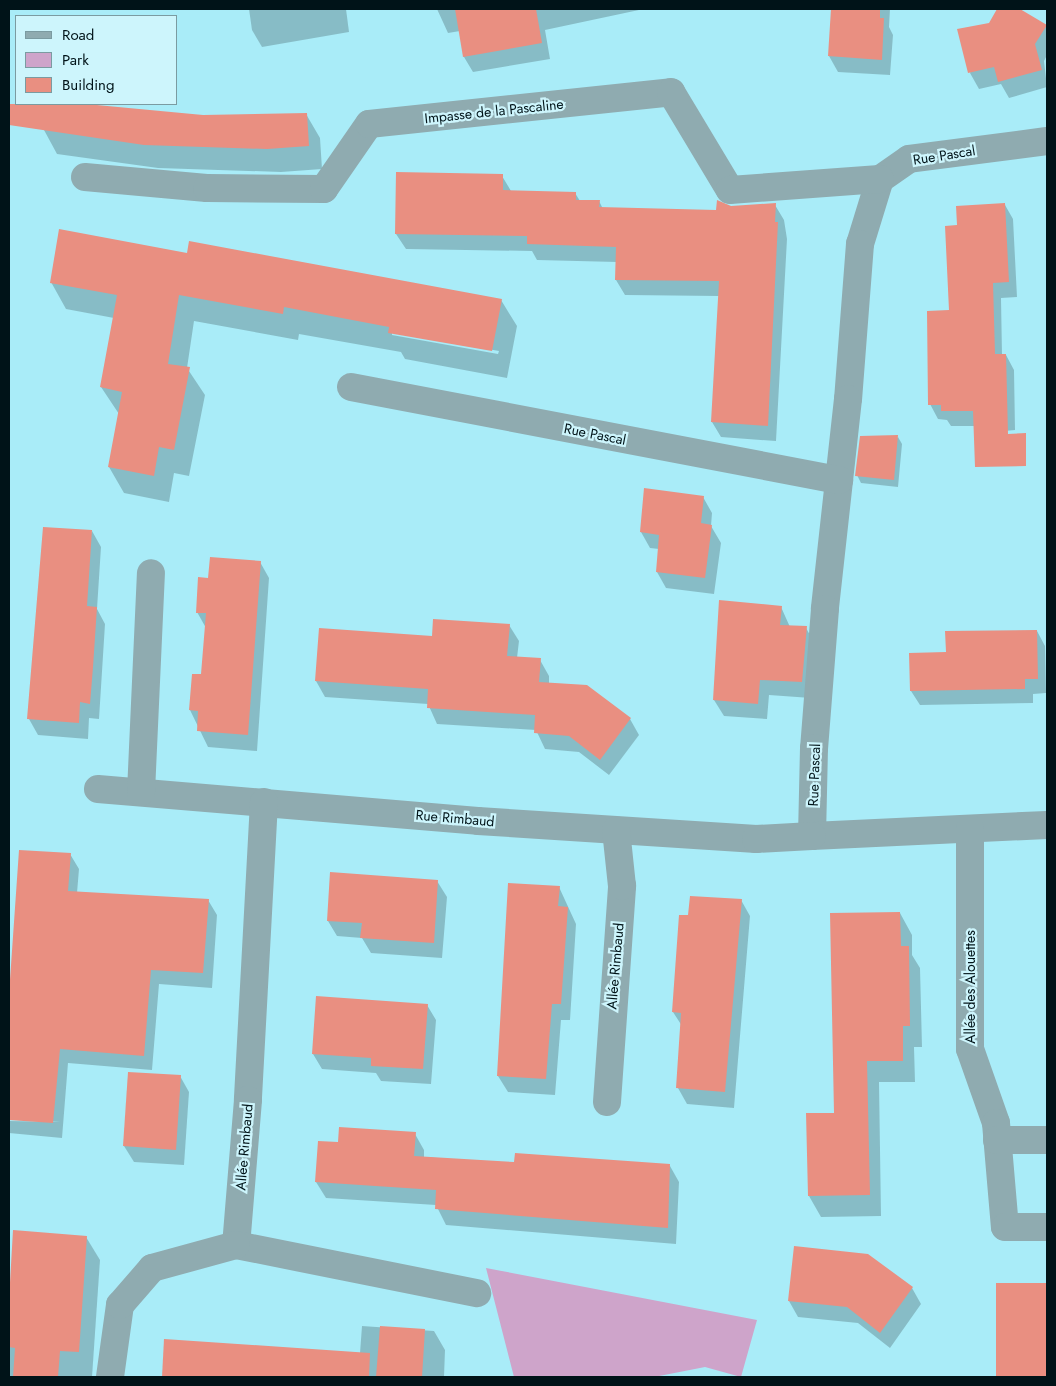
<!DOCTYPE html>
<html>
<head>
<meta charset="utf-8">
<style>
  body { margin:0 }
  #map { position:relative; width:1056px; height:1386px; overflow:hidden; background:#a9ecf8; font-family:Jost,sans-serif }
  div>[style] { position:absolute }
  [style*='--x'] { left:calc(var(--x)*1px); top:calc(var(--y)*1px); width:calc(var(--w)*1px); rotate:calc(var(--a)*1deg) }
  .green>* { inset:0; background:#cea4ca }
  .shadow>* { inset:0; background:#0003 }
  .building>* { inset:0; background:#e98f81 }
  .minor>* { height:28px; margin:-14px; padding:0 14px; transform-origin:14px; border-radius:14px; background:#8fabb0 }
  span { translate:-50% -50%; white-space:nowrap; text-align:center; line-height:1.15; -webkit-text-stroke:4.5px #cdf5fc; paint-order:stroke }
  .street-label { font-size:14px; color:#001318 }
  .frame { position:absolute; inset:0; border:10px solid #001318; pointer-events:none }
  .legend { position:absolute; left:15px; top:15px; width:162px; height:90px; box-sizing:border-box; background:#cdf5fc; border:1px solid #7b9ba1; margin:0; padding:6px 9px; list-style:none; font-size:15px; color:#001318 }
  .legend li { display:flex; align-items:center; gap:10px; height:25px }
  .legend b { width:25px; border:1px solid #7b9ba1 }
</style>
</head>
<body>
<div id="map">
  <div class="green">
    <i style="clip-path:polygon(486px 1268px,757px 1320px,741px 1377px,705px 1367px,654px 1377px,514px 1377px)"></i>
  </div>
  <div class="shadow">
    <i style="clip-path:polygon(249px 9px,346px 9px,349px 32px,262px 47px,252px 30px)"></i>
    <i style="clip-path:polygon(437px 9px,639px 9px,639px 10px,545px 30px,550px 59px,473px 72px,464px 57px,460px 31px,448px 33px)"></i>
    <i style="clip-path:polygon(832px 9px,890px 9px,889px 27px,893px 35px,890px 75px,838px 72px,829px 56px)"></i>
    <i style="clip-path:polygon(999px 9px,1017px 9px,1047px 26px,1047px 55px,1044px 61px,1047px 87px,1009px 98px,1001px 84px,979px 89px,970px 73px)"></i>
    <i style="clip-path:polygon(47px 104px,83px 104px,175px 116px,306px 114px,320px 138px,322px 169px,281px 172px,158px 168px,57px 154px,44px 130px)"></i>
    <i style="clip-path:polygon(502px 176px,511px 191px,575px 193px,580px 201px,599px 201px,603px 209px,717px 211px,731px 207px,775px 205px,784px 220px,787px 239px,776px 441px,721px 437px,712px 422px,719px 296px,625px 295px,616px 280px,617px 262px,537px 260px,532px 251px,406px 249px,396px 234px)"></i>
    <i style="clip-path:polygon(1005px 205px,1013px 219px,1017px 297px,1001px 298px,1002px 355px,1006px 355px,1014px 370px,1015px 430px,983px 433px,978px 426px,951px 426px,947px 420px,938px 419px,930px 404px,950px 311px,958px 226px)"></i>
    <i style="clip-path:polygon(evenodd,188px 255px,501px 300px,517px 326px,507px 378px,405px 359px,401px 352px,299px 334px,298px 340px,194px 321px,187px 368px,205px 395px,189px 476px,174px 473px,169px 502px,124px 493px,109px 467px,119px 414px,101px 387px,114px 318px,66px 309px,51px 282px,188px 255px,392px 332px,499px 351px,498px 354px,392px 335px,392px 332px)"></i>
    <i style="clip-path:polygon(898px 437px,902px 444px,898px 487px,861px 483px,857px 475px)"></i>
    <i style="clip-path:polygon(703px 497px,712px 513px,711px 526px,721px 543px,714px 594px,666px 588px,657px 572px,659px 549px,650px 548px,641px 532px)"></i>
    <i style="clip-path:polygon(92px 531px,101px 547px,97px 609px,105px 624px,99px 719px,89px 718px,88px 739px,38px 735px,29px 719px)"></i>
    <i style="clip-path:polygon(260px 562px,269px 578px,257px 751px,208px 747px,190px 710px,202px 676px,206px 628px,197px 612px,209px 579px)"></i>
    <i style="clip-path:polygon(781px 607px,790px 627px,806px 628px,815px 644px,811px 698px,769px 695px,767px 719px,724px 716px,714px 700px)"></i>
    <i style="clip-path:polygon(509px 625px,519px 641px,517px 658px,540px 660px,549px 676px,549px 684px,630px 719px,639px 735px,609px 775px,579px 752px,545px 749px,536px 730px,437px 724px,428px 704px,325px 697px,316px 681px,433px 637px)"></i>
    <i style="clip-path:polygon(1037px 631px,1045px 646px,1046px 693px,1033px 694px,1033px 703px,920px 705px,911px 691px,947px 653px)"></i>
    <i style="clip-path:polygon(20px 851px,70px 854px,79px 869px,77px 893px,208px 900px,217px 915px,212px 988px,159px 984px,152px 1070px,68px 1063px,62px 1138px,9px 1133px,9px 1121px,60px 1122px,9px 1118px,9px 1005px)"></i>
    <i style="clip-path:polygon(437px 881px,447px 897px,442px 958px,371px 953px,362px 938px,337px 936px,328px 921px)"></i>
    <i style="clip-path:polygon(559px 887px,576px 924px,570px 1020px,561px 1020px,555px 1095px,508px 1092px,498px 1076px)"></i>
    <i style="clip-path:polygon(741px 900px,750px 916px,734px 1108px,687px 1104px,678px 1088px,682px 1026px,673px 1012px,690px 917px)"></i>
    <i style="clip-path:polygon(900px 913px,912px 935px,912px 955px,920px 968px,922px 1047px,914px 1047px,915px 1082px,879px 1082px,881px 1216px,821px 1217px,809px 1196px,808px 1114px,835px 1114px)"></i>
    <i style="clip-path:polygon(427px 1005px,436px 1020px,431px 1084px,381px 1081px,376px 1073px,322px 1069px,313px 1054px)"></i>
    <i style="clip-path:polygon(129px 1073px,180px 1076px,189px 1092px,184px 1165px,134px 1162px,124px 1146px)"></i>
    <i style="clip-path:polygon(415px 1134px,424px 1150px,424px 1157px,515px 1164px,670px 1166px,679px 1182px,676px 1244px,446px 1225px,436px 1205px,326px 1198px,316px 1182px,339px 1143px)"></i>
    <i style="clip-path:polygon(15px 1232px,86px 1237px,100px 1260px,92px 1377px,9px 1377px,9px 1303px)"></i>
    <i style="clip-path:polygon(795px 1247px,912px 1288px,921px 1304px,890px 1348px,858px 1323px,798px 1317px,789px 1301px)"></i>
    <i style="clip-path:polygon(1047px 1284px,1047px 1377px,997px 1377px,997px 1285px)"></i>
    <i style="clip-path:polygon(362px 1326px,434px 1331px,445px 1350px,444px 1377px,163px 1377px,165px 1340px,360px 1353px)"></i>
  </div>
  <div class="building">
    <i style="clip-path:polygon(455px 9px,536px 9px,542px 43px,463px 57px)"></i>
    <i style="clip-path:polygon(831px 9px,880px 9px,880px 18px,884px 18px,882px 60px,828px 56px)"></i>
    <i style="clip-path:polygon(997px 9px,1020px 9px,1047px 25px,1035px 44px,1042px 70px,998px 82px,994px 67px,968px 73px,957px 29px,989px 23px)"></i>
    <i style="clip-path:polygon(9px 104px,86px 104px,203px 115px,307px 113px,309px 146px,267px 149px,144px 145px,9px 125px)"></i>
    <i style="clip-path:polygon(396px 172px,503px 174px,503px 190px,576px 192px,576px 200px,600px 200px,599px 207px,716px 210px,717px 200px,731px 206px,776px 203px,775px 222px,778px 222px,768px 426px,711px 422px,719px 281px,615px 280px,616px 247px,527px 244px,527px 236px,395px 234px)"></i>
    <i style="clip-path:polygon(1005px 203px,1009px 282px,993px 283px,995px 354px,1006px 354px,1008px 434px,1026px 433px,1026px 466px,975px 467px,973px 411px,941px 411px,941px 405px,928px 405px,927px 311px,949px 310px,945px 226px,957px 225px,956px 206px)"></i>
    <i style="clip-path:polygon(59px 229px,187px 253px,189px 241px,502px 299px,492px 351px,388px 333px,389px 327px,284px 307px,283px 314px,179px 295px,168px 364px,190px 367px,174px 450px,159px 447px,154px 476px,108px 467px,122px 392px,100px 387px,117px 295px,50px 283px)"></i>
    <i style="clip-path:polygon(898px 435px,894px 480px,855px 476px,860px 436px)"></i>
    <i style="clip-path:polygon(644px 488px,704px 496px,701px 523px,712px 525px,705px 578px,656px 572px,659px 535px,640px 532px)"></i>
    <i style="clip-path:polygon(43px 527px,92px 530px,87px 606px,97px 607px,93px 667px,90px 704px,80px 702px,79px 723px,27px 719px)"></i>
    <i style="clip-path:polygon(210px 557px,261px 561px,248px 735px,197px 731px,198px 711px,189px 710px,192px 674px,201px 674px,206px 613px,196px 613px,198px 577px,208px 578px)"></i>
    <i style="clip-path:polygon(719px 600px,782px 606px,780px 625px,807px 626px,802px 682px,760px 680px,758px 704px,713px 700px)"></i>
    <i style="clip-path:polygon(433px 619px,510px 624px,507px 656px,541px 658px,539px 682px,587px 685px,631px 718px,600px 760px,569px 736px,534px 733px,535px 715px,427px 708px,428px 689px,315px 681px,319px 628px,432px 636px)"></i>
    <i style="clip-path:polygon(1037px 630px,1038px 679px,1025px 679px,1025px 689px,910px 691px,909px 653px,946px 652px,945px 631px)"></i>
    <i style="clip-path:polygon(19px 850px,71px 853px,68px 891px,209px 899px,203px 973px,151px 970px,144px 1056px,60px 1049px,53px 1123px,9px 1120px,9px 994px)"></i>
    <i style="clip-path:polygon(330px 872px,438px 880px,434px 943px,360px 938px,362px 923px,327px 921px)"></i>
    <i style="clip-path:polygon(508px 883px,560px 886px,558px 906px,568px 907px,561px 1004px,552px 1004px,546px 1079px,497px 1076px)"></i>
    <i style="clip-path:polygon(690px 896px,742px 899px,725px 1092px,676px 1088px,681px 1013px,672px 1012px,679px 915px,688px 915px)"></i>
    <i style="clip-path:polygon(900px 912px,901px 946px,909px 946px,910px 1026px,903px 1026px,903px 1061px,867px 1061px,870px 1195px,808px 1196px,806px 1113px,834px 1113px,830px 913px)"></i>
    <i style="clip-path:polygon(316px 996px,428px 1004px,423px 1069px,371px 1066px,371px 1058px,312px 1054px)"></i>
    <i style="clip-path:polygon(128px 1072px,181px 1075px,176px 1150px,123px 1146px)"></i>
    <i style="clip-path:polygon(339px 1127px,416px 1132px,414px 1156px,514px 1162px,515px 1153px,670px 1164px,668px 1228px,435px 1209px,436px 1190px,315px 1182px,318px 1141px,338px 1142px)"></i>
    <i style="clip-path:polygon(13px 1230px,87px 1236px,79px 1352px,60px 1351px,58px 1377px,13px 1377px,15px 1348px,9px 1347px,9px 1300px)"></i>
    <i style="clip-path:polygon(794px 1246px,868px 1254px,913px 1287px,880px 1333px,847px 1307px,788px 1301px)"></i>
    <i style="clip-path:polygon(996px 1283px,1047px 1283px,1047px 1377px,996px 1376px)"></i>
    <i style="clip-path:polygon(380px 1326px,425px 1329px,422px 1377px,376px 1377px)"></i>
    <i style="clip-path:polygon(164px 1339px,370px 1353px,369px 1377px,162px 1377px)"></i>
  </div>
  <div class="minor">
    <i style="--x:1047;--y:141;--w:139;--a:172.6"></i>
    <i style="--x:909;--y:159;--w:35;--a:145"></i>
    <i style="--x:880;--y:179;--w:68;--a:107.1"></i>
    <i style="--x:860;--y:244;--w:155;--a:94.4"></i>
    <i style="--x:848;--y:399;--w:211;--a:96.3"></i>
    <i style="--x:825;--y:609;--w:139;--a:94.5"></i>
    <i style="--x:814;--y:748;--w:88;--a:91.3"></i>
    <i style="--x:812;--y:836;--w:235;--a:-2.7"></i>
    <i style="--x:85;--y:177;--w:122;--a:5.2"></i>
    <i style="--x:207;--y:188;--w:117;--a:0.5"></i>
    <i style="--x:324;--y:189;--w:79;--a:-55.3"></i>
    <i style="--x:369;--y:124;--w:304;--a:-6"></i>
    <i style="--x:671;--y:92;--w:114;--a:59"></i>
    <i style="--x:730;--y:190;--w:150;--a:-4.2"></i>
    <i style="--x:351;--y:387;--w:497;--a:10.8"></i>
    <i style="--x:98;--y:789;--w:381;--a:4.8"></i>
    <i style="--x:478;--y:821;--w:279;--a:3.7"></i>
    <i style="--x:756;--y:839;--w:56;--a:-3.1"></i>
    <i style="--x:141;--y:792;--w:219;--a:-87.4"></i>
    <i style="--x:264;--y:802;--w:298;--a:93.1"></i>
    <i style="--x:248;--y:1100;--w:145;--a:94.7"></i>
    <i style="--x:236;--y:1245;--w:246;--a:11.3"></i>
    <i style="--x:970;--y:829;--w:220;--a:90"></i>
    <i style="--x:970;--y:1049;--w:78;--a:70.6"></i>
    <i style="--x:996;--y:1123;--w:104;--a:85.1"></i>
    <i style="--x:1005;--y:1227;--w:42;--a:0"></i>
    <i style="--x:607;--y:1102;--w:217;--a:-86"></i>
    <i style="--x:622;--y:886;--w:56;--a:-96.1"></i>
    <i style="--x:997;--y:1140;--w:50;--a:0"></i>
    <i style="--x:110;--y:1377;--w:73;--a:-82.1"></i>
    <i style="--x:120;--y:1305;--w:49;--a:-49.1"></i>
    <i style="--x:152;--y:1268;--w:87;--a:-15.3"></i>
  </div>
  <div class="street-label">
    <span style="left:494px;top:111px;rotate:-6deg">Impasse de la Pascaline</span>
    <span style="left:944px;top:155px;rotate:-9deg">Rue Pascal</span>
    <span style="left:595px;top:434px;rotate:11deg">Rue Pascal</span>
    <span style="left:814px;top:775px;rotate:-88deg">Rue Pascal</span>
    <span style="left:455px;top:818px;rotate:5deg">Rue Rimbaud</span>
    <span style="left:615px;top:966px;rotate:-85deg">Allée Rimbaud</span>
    <span style="left:970px;top:987px;rotate:-90deg">Allée des Alouettes</span>
    <span style="left:244px;top:1147px;rotate:-85deg">Allée Rimbaud</span>
  </div>
  <div class="frame"></div>
  <ul class="legend">
  <li><b style="height:6px;background:#8fabb0"></b>Road</li>
  <li><b style="height:14px;background:#cea4ca"></b>Park</li>
  <li><b style="height:14px;background:#e98f81"></b>Building</li>
  </ul>
</div>
</body>
</html>
